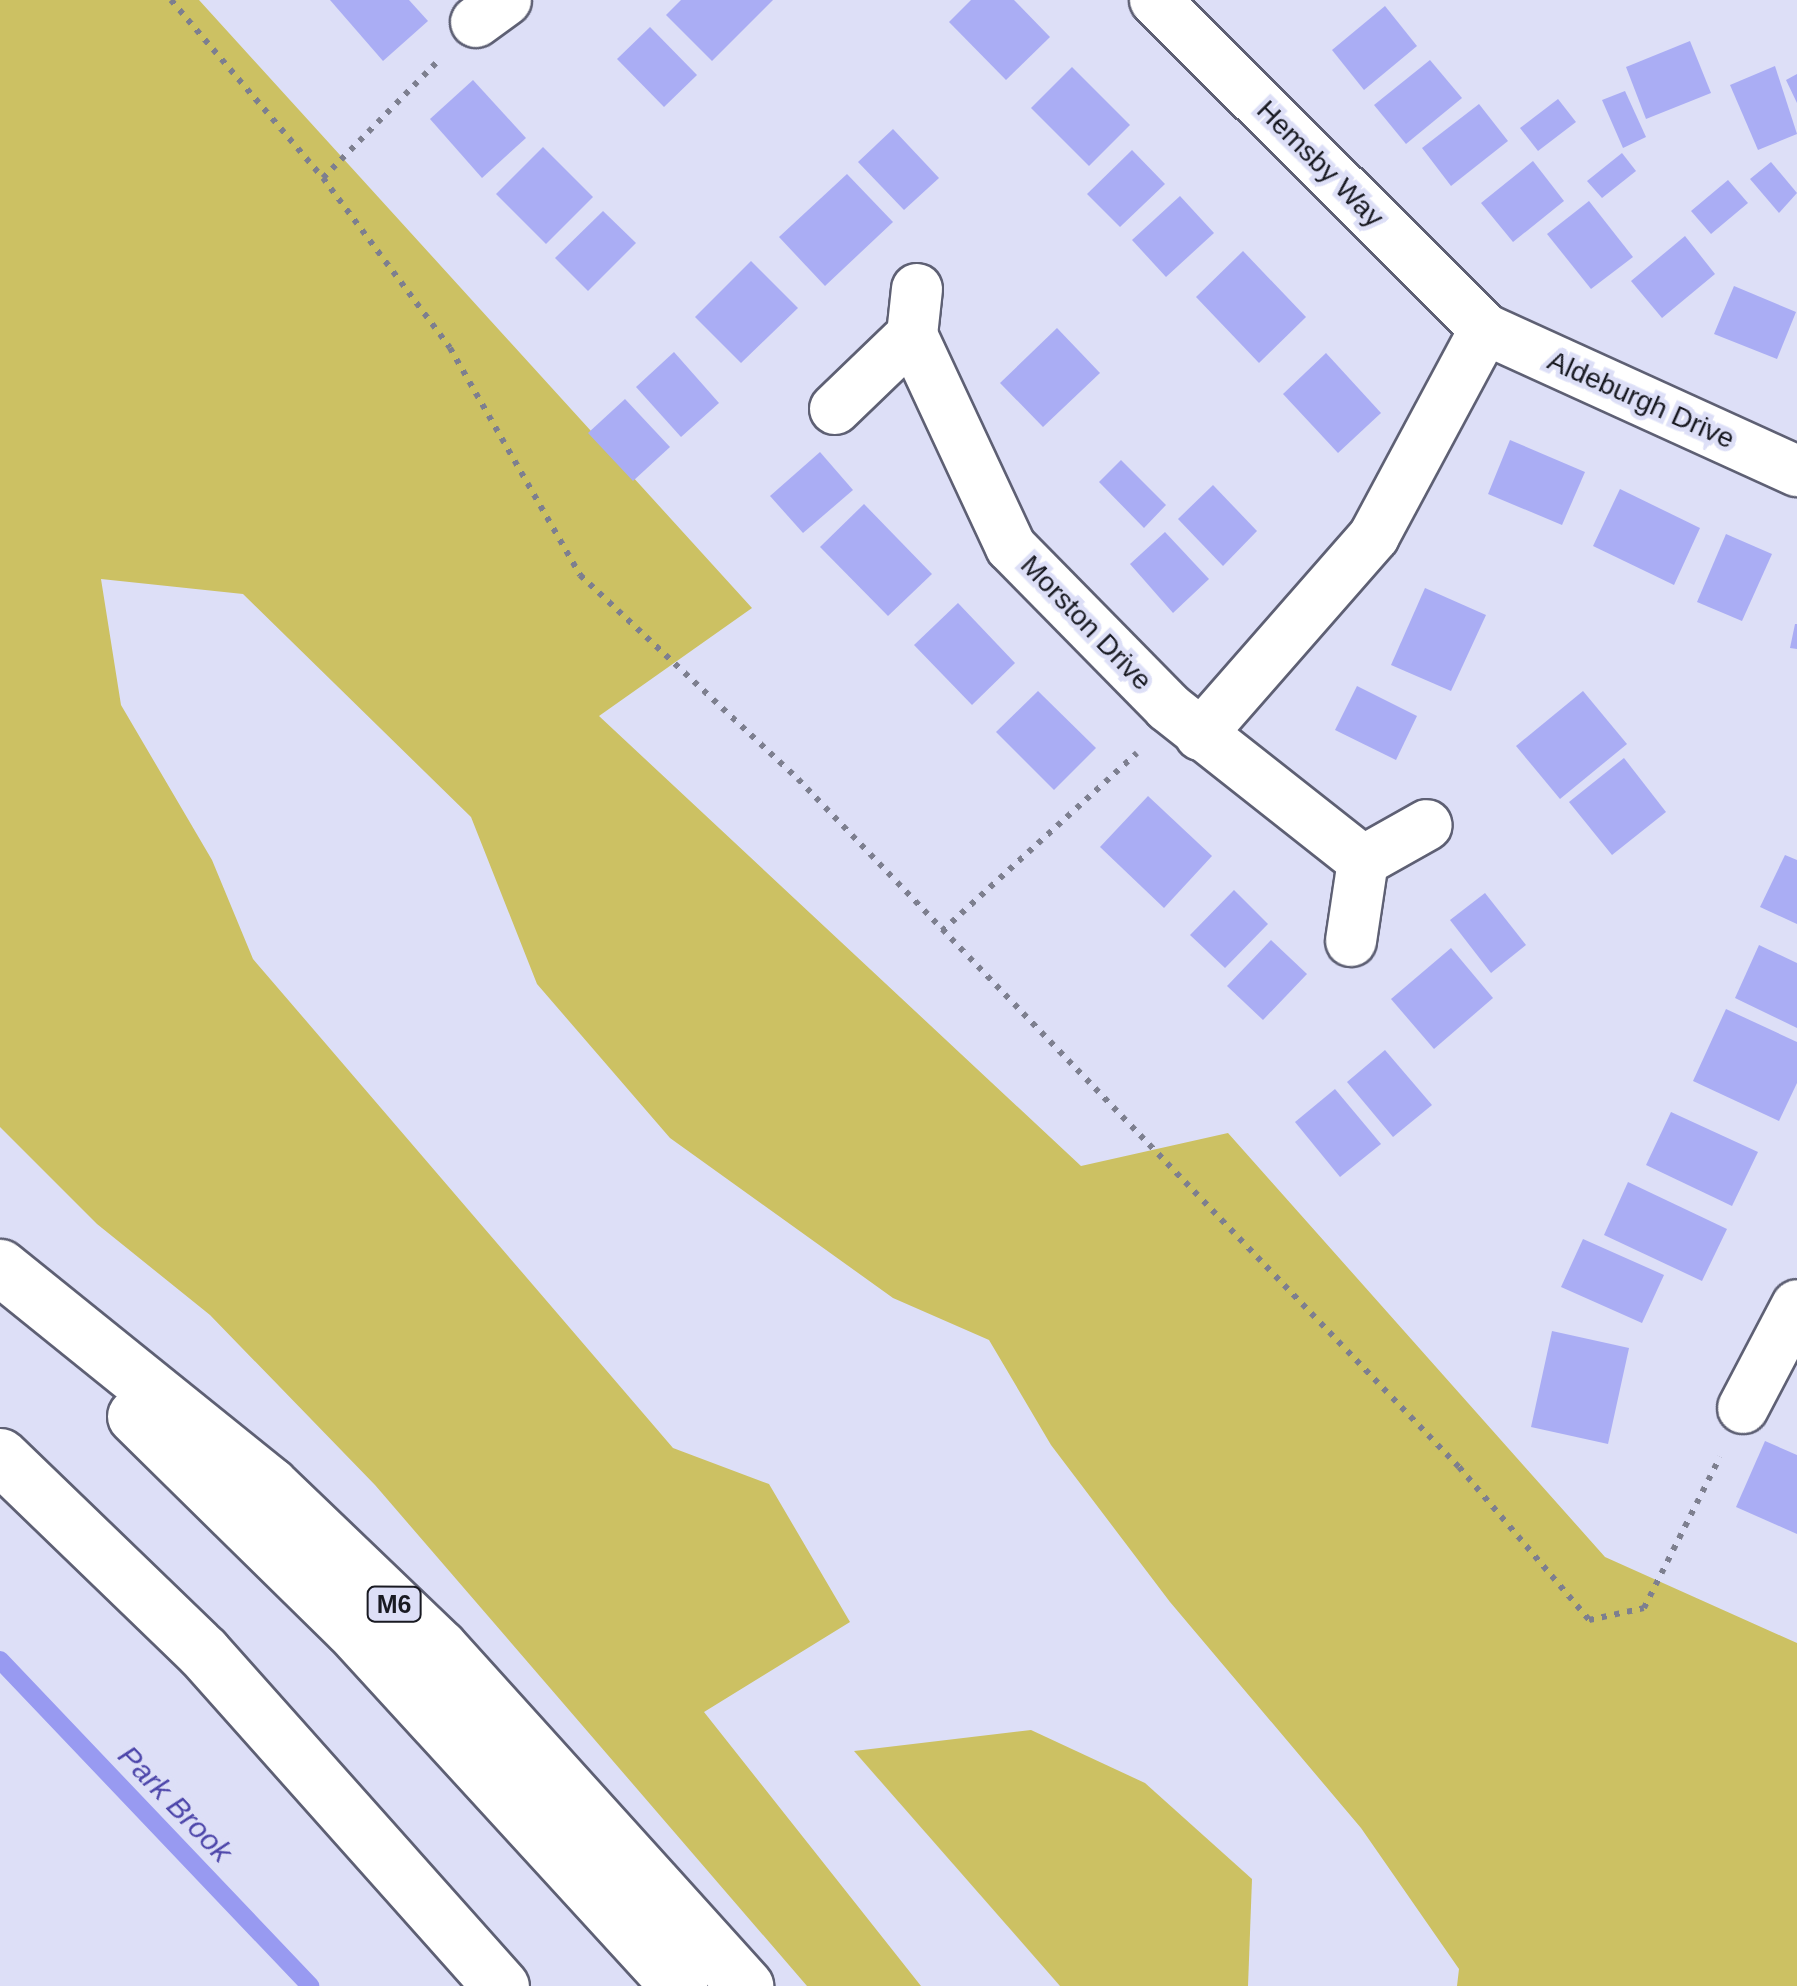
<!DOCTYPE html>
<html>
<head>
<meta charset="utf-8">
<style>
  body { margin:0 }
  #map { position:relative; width:1797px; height:1986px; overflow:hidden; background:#dddff7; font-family:Helvetica,sans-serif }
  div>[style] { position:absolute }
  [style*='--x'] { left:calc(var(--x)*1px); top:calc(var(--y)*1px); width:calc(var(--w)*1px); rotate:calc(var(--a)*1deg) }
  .green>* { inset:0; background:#ccc163 }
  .stream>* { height:18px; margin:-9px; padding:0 9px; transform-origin:9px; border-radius:9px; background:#989af1 }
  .building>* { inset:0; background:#aaadf4 }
  .path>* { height:6px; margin-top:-3px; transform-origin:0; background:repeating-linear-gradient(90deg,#7d7f8f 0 5px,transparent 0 13px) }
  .roads { filter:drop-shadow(2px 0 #5e6074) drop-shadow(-2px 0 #5e6074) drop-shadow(0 2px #5e6074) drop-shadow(0 -2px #5e6074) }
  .minor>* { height:50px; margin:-25px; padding:0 25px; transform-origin:25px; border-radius:25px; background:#fff }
  .motorway>* { height:55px; margin:-27.5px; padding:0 27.5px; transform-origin:27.5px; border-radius:27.5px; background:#fff }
  span { translate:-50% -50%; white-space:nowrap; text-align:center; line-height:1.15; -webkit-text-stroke:9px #dddff7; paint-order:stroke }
  .shield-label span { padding:2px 8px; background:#dddff7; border:2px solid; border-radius:8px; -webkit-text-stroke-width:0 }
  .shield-label { font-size:25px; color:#191a22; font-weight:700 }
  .street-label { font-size:28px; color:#191a22 }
  .water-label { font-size:30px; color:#4d46aa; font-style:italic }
</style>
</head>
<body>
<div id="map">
  <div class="green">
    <i style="clip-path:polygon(0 0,199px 0,752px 608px,599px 716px,1081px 1166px,1228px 1133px,1605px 1557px,1797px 1643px,1797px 1986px,1457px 1986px,1459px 1969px,1361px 1828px,1170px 1602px,1051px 1445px,989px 1340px,893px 1298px,670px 1138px,537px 984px,471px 817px,243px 594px,101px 579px,121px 705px,212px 860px,253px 959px,673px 1448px,769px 1484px,850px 1622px,704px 1712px,921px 1986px,807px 1986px,375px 1485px,210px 1315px,97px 1224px,0 1127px)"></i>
    <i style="clip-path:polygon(1031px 1730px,1145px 1783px,1252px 1879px,1248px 1986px,1060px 1986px,854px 1751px)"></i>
  </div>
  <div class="stream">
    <i style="--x:0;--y:1660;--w:450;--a:46.4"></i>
  </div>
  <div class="building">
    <i style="clip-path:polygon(330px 0,409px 0,428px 21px,383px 61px)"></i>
    <i style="clip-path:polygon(681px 0,773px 0,712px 61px,666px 15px)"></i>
    <i style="clip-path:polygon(971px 0,1014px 0,1050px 37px,1006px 80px,949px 22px)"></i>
    <i style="clip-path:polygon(1385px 6px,1417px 46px,1364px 90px,1332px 50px)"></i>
    <i style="clip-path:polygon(650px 27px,697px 75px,664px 107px,617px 59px)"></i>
    <i style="clip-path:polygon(1690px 41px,1711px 93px,1646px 119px,1626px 67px)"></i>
    <i style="clip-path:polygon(1430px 60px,1462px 98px,1406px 144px,1374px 105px)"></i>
    <i style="clip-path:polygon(1775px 66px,1797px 134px,1758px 150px,1730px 85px)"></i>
    <i style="clip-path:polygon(1072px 67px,1130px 125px,1089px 166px,1031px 108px)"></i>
    <i style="clip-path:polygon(1797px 74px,1797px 103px,1786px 80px)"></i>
    <i style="clip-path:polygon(473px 80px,526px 138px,482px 178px,430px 119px)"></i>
    <i style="clip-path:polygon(1625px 91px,1646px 137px,1623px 148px,1602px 100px)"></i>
    <i style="clip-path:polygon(1558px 99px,1576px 122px,1538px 151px,1520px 128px)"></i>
    <i style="clip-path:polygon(1479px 104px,1508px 141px,1451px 186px,1422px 148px)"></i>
    <i style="clip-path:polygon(893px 129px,939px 178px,904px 210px,858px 162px)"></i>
    <i style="clip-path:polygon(543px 147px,593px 197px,546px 244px,496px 194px)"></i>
    <i style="clip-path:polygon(1132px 150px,1165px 184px,1120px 227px,1087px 194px)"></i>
    <i style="clip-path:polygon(1622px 153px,1636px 171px,1602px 198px,1587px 181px)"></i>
    <i style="clip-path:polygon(1533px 161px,1564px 201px,1513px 242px,1481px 203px)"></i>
    <i style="clip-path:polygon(1771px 162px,1797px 193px,1779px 213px,1750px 179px)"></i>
    <i style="clip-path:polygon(847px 174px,893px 222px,825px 286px,779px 237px)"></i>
    <i style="clip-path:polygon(1728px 180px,1748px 203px,1711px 234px,1691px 211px)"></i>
    <i style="clip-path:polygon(1180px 196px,1214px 233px,1166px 277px,1132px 240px)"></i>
    <i style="clip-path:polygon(1589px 201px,1633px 257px,1591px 289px,1547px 234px)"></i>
    <i style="clip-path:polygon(603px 211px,636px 243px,588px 291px,555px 258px)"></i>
    <i style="clip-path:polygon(1685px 236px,1715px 274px,1662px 318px,1631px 281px)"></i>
    <i style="clip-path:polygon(1243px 251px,1306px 317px,1259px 363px,1196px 297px)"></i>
    <i style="clip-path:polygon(751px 261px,798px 308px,741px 363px,695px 317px)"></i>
    <i style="clip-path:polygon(1734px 286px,1796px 312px,1777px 359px,1714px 334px)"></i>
    <i style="clip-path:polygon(1057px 328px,1100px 373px,1043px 427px,1000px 383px)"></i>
    <i style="clip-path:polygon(674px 352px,719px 403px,681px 437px,636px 387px)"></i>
    <i style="clip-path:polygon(1326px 353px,1381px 413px,1338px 453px,1283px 394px)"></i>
    <i style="clip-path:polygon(625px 399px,670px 447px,633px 481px,588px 433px)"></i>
    <i style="clip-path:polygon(1510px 440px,1585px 472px,1562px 525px,1488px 494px)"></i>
    <i style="clip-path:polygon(820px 452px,853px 490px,803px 533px,770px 496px)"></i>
    <i style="clip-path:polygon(1121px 460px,1166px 505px,1144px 528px,1099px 482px)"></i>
    <i style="clip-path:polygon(1213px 485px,1257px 531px,1223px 566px,1178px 519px)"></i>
    <i style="clip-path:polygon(1620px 489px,1700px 528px,1674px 585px,1593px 546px)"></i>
    <i style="clip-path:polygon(864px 504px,932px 574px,888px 616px,820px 547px)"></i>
    <i style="clip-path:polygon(1165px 532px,1209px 579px,1173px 613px,1130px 564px)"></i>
    <i style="clip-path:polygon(1726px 534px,1772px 554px,1742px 621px,1697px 602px)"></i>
    <i style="clip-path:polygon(1425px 588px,1486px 615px,1451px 691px,1391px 665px)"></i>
    <i style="clip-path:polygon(958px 603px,1015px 663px,972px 705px,914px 645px)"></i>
    <i style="clip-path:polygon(1795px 624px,1797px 624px,1797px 649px,1790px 648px)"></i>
    <i style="clip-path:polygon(1357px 686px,1417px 716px,1396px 760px,1335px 730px)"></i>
    <i style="clip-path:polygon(1038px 691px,1096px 748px,1054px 790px,996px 732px)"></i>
    <i style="clip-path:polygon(1583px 691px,1627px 744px,1560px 799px,1516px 746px)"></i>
    <i style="clip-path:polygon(1624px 758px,1666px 812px,1612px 855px,1569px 802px)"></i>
    <i style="clip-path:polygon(1148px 796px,1212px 856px,1164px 908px,1100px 847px)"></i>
    <i style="clip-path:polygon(1785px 855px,1797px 860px,1797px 924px,1760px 907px)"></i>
    <i style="clip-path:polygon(1234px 890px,1268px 924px,1225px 968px,1190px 935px)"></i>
    <i style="clip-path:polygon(1485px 893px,1526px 945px,1491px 973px,1450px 920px)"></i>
    <i style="clip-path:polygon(1271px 940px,1307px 974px,1263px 1020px,1227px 986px)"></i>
    <i style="clip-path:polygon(1759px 945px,1797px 963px,1797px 1028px,1735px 998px)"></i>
    <i style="clip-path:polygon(1451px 948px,1493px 998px,1434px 1049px,1391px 999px)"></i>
    <i style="clip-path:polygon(1726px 1009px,1797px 1042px,1797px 1083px,1779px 1121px,1693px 1081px)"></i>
    <i style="clip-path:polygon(1385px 1050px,1432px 1105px,1393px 1137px,1347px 1082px)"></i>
    <i style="clip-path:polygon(1335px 1089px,1381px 1144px,1340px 1177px,1295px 1122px)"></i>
    <i style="clip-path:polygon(1671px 1112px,1758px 1152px,1732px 1206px,1646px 1165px)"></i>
    <i style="clip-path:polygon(1628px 1182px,1727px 1229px,1702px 1281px,1604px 1235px)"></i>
    <i style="clip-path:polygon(1583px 1239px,1664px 1275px,1642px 1323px,1561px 1287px)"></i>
    <i style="clip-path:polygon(1552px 1331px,1629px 1348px,1608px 1444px,1531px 1427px)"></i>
    <i style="clip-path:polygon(1765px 1441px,1797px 1455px,1797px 1534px,1736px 1507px)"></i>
  </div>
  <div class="path">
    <i style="--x:171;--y:0;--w:234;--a:49.5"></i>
    <i style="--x:323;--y:178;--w:212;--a:53.2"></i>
    <i style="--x:450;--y:348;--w:262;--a:60.2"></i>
    <i style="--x:580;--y:575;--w:299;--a:43.1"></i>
    <i style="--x:798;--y:779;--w:954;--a:46.15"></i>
    <i style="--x:1459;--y:1467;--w:201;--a:49.6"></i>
    <i style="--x:1589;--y:1620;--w:56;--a:-12.3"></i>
    <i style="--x:1644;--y:1608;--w:169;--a:-63.3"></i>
    <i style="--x:323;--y:178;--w:167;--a:-45.5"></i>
    <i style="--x:942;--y:931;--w:264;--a:-42.4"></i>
  </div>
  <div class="roads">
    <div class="minor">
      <i style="--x:1155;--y:0;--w:466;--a:44.9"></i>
      <i style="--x:1485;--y:329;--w:343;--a:24.5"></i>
      <i style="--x:476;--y:22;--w:37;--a:-36"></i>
      <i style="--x:917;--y:289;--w:46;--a:96.2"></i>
      <i style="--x:912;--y:335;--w:234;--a:65"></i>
      <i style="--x:1011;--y:547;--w:224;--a:45.5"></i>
      <i style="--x:1168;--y:707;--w:248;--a:38.3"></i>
      <i style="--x:1363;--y:861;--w:73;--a:-29.4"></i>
      <i style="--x:835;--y:409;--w:107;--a:-43.9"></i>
      <i style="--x:1200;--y:735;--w:264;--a:-48.8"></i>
      <i style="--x:1374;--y:536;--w:235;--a:-61.8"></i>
      <i style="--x:1351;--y:941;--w:81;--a:-81.5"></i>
      <i style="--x:1743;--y:1408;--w:116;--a:-62.3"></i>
    </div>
    <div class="motorway">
      <i style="--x:0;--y:1267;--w:346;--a:38.9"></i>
      <i style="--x:269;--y:1484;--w:236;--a:43.8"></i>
      <i style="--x:439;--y:1647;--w:457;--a:47.9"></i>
      <i style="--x:135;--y:1416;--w:303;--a:44.5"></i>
      <i style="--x:351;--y:1628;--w:486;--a:47.5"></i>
      <i style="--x:0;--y:1456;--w:282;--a:44"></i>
      <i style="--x:203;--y:1652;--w:448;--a:48.3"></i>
    </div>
  </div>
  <div class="shield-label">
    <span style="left:394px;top:1604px">M6</span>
  </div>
  <div class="street-label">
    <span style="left:1320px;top:164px;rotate:45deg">Hemsby Way</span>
    <span style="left:1641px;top:400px;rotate:24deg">Aldeburgh Drive</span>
    <span style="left:1086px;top:623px;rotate:46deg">Morston Drive</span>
  </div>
  <div class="water-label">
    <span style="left:175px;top:1804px;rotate:46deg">Park Brook</span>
  </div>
</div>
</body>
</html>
